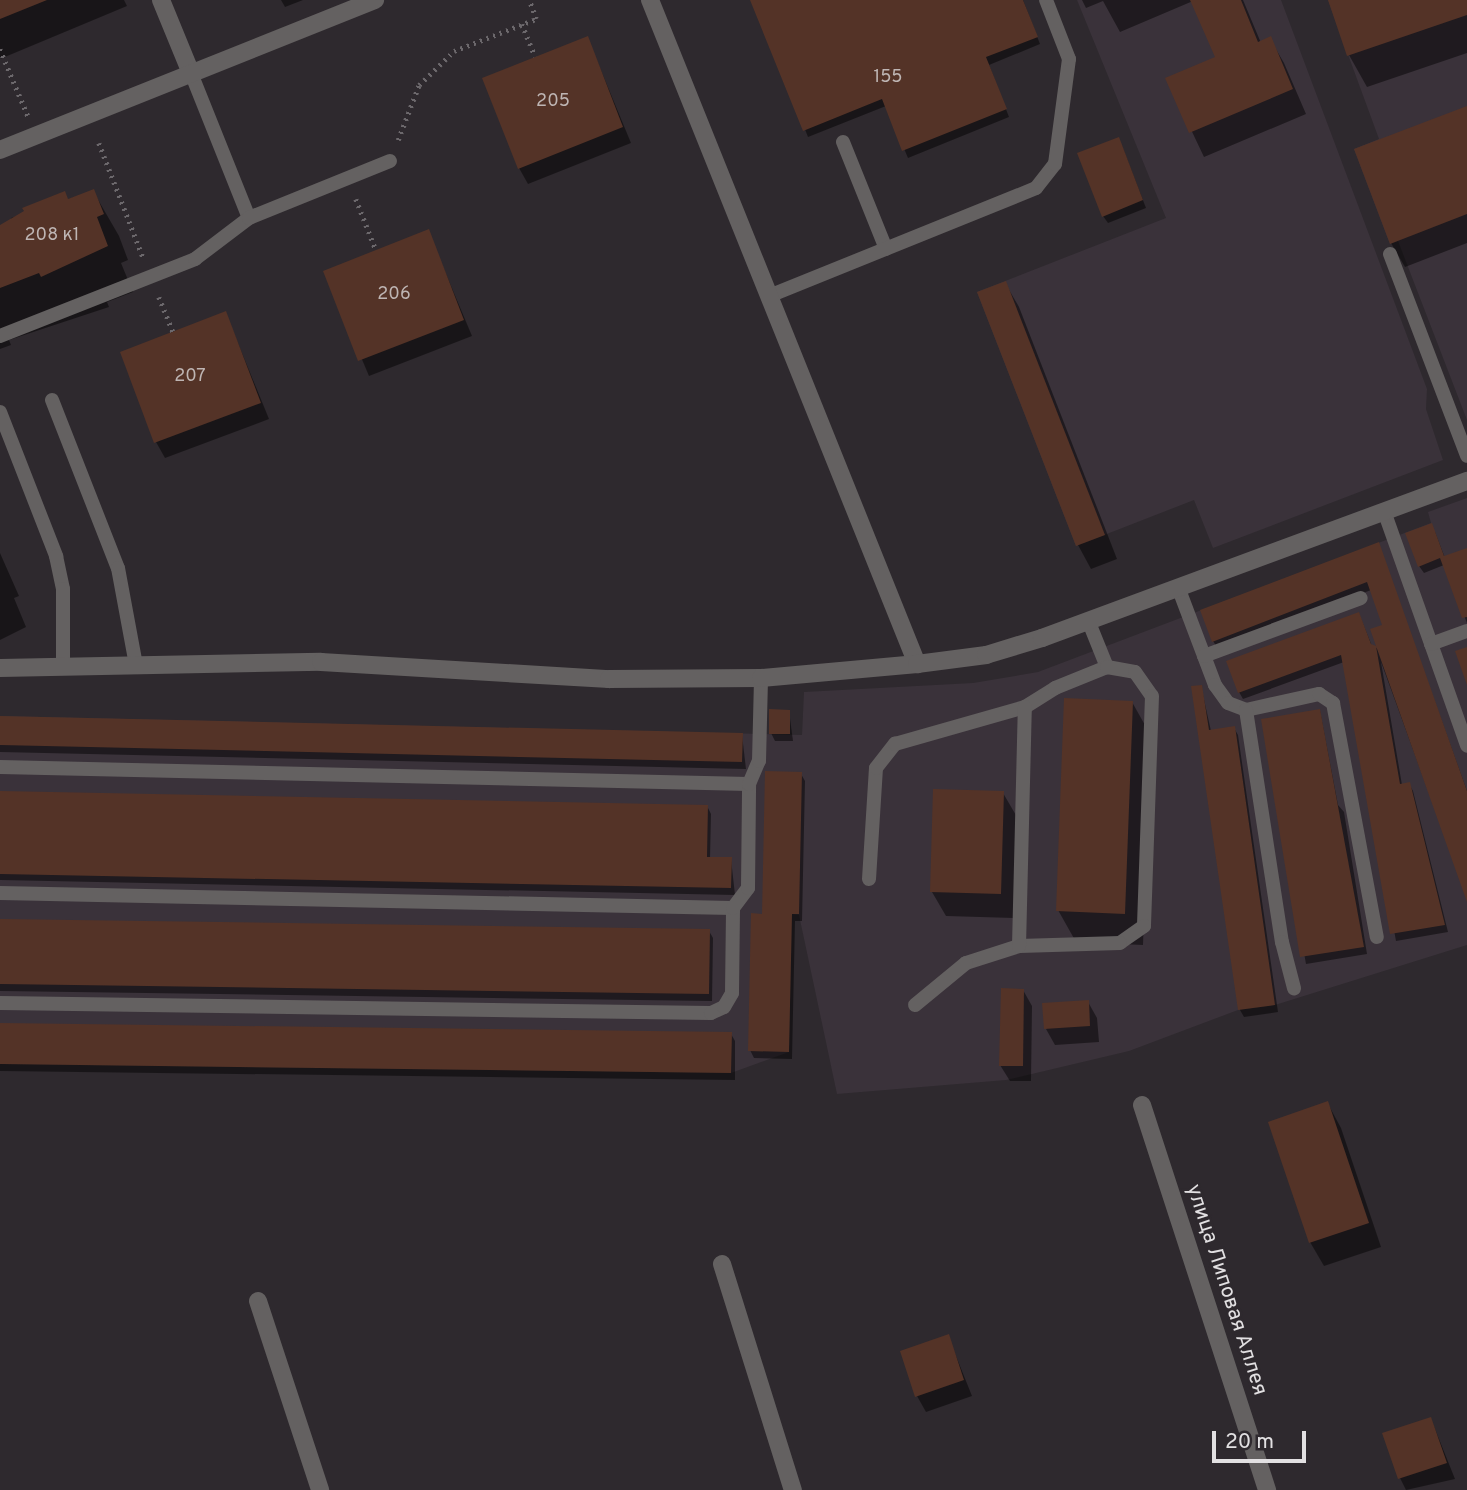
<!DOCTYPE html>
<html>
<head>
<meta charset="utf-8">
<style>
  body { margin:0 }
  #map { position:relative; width:1467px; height:1490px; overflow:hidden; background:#2e292e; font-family:Overpass,sans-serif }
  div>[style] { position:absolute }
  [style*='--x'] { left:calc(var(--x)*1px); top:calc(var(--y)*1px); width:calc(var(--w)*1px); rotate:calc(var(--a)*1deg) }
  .built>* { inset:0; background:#3a323a }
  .shadow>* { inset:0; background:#0007 }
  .building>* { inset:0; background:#543327 }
  .path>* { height:4.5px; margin-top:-2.25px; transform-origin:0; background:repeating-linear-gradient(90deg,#6c686c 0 2px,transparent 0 7px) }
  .lane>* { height:14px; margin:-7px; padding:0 7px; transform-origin:7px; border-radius:7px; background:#646161 }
  .street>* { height:18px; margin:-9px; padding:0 9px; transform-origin:9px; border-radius:9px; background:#646161 }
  span { translate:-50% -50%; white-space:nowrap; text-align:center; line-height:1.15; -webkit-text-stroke:5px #2e292e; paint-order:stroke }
  .number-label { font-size:18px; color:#beb5b3 }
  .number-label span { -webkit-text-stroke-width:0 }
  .street-label { font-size:21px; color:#e2e0e2 }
  .scale { position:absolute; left:1212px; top:1431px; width:94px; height:32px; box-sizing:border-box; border:4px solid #e2e0e2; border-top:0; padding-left:9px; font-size:21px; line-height:24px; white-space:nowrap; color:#e2e0e2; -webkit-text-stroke:5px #2e292e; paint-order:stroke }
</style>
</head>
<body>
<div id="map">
  <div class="built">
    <i style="clip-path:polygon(1077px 0,1281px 0,1427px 389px,1426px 409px,1443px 460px,1213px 548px,1194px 500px,1076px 546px,977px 292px,1166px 218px)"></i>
    <i style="clip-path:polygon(1328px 0,1467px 0,1467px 420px,1398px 241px,1390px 244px,1354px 149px,1379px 139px)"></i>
    <i style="clip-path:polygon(1467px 498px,1467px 945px,1275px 1005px,1238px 1010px,1129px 1051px,1006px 1080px,837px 1094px,799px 915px,792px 914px,789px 1052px,731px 1073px,0 1064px,0 716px,802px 735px,804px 692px,973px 683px,1038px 672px,1431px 523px,1428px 512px)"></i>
  </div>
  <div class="shadow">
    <i style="clip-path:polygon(0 0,124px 0,127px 6px,0 59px)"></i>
    <i style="clip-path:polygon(281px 0,303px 0,285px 7px)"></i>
    <i style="clip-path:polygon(754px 0,1023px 0,1040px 44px,989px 65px,1009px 117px,908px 158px,886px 106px,808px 137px)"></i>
    <i style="clip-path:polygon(1082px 0,1243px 0,1261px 43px,1270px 39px,1284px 63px,1306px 114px,1204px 157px,1167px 79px,1217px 58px,1193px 1px,1120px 32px,1103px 1px,1086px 8px)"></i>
    <i style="clip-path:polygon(1330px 0,1467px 0,1467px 53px,1367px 87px,1349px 55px)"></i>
    <i style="clip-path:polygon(588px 39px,631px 143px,528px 184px,519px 168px)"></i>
    <i style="clip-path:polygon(1467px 107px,1467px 243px,1405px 267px,1391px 243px)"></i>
    <i style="clip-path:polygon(1122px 146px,1146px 208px,1108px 223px,1103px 216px)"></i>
    <i style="clip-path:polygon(93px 191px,119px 236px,128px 260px,121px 263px,133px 292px,107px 302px,109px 307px,9px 340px,11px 345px,0 349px,0 227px,12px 222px,11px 218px)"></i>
    <i style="clip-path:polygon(428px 231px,472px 336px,369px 376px,325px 272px)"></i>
    <i style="clip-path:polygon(1005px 283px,1019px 307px,1117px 559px,1091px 569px,1078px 545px)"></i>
    <i style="clip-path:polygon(226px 314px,269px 419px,165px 458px,156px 442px)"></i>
    <i style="clip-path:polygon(1435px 532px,1445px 558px,1467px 550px,1467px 623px,1444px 565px,1424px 573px,1419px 566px)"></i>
    <i style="clip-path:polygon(1378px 544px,1467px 791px,1467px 897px,1381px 662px,1402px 785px,1409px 784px,1413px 791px,1448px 932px,1396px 941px,1344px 662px,1243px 699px,1239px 692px,1359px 614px,1372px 646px,1379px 649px,1384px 626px,1371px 590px,1218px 649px,1213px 641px)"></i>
    <i style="clip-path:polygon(0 553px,19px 596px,14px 598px,26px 627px,0 640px)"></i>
    <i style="clip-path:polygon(1201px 686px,1211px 731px,1234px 728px,1238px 735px,1278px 1012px,1244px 1017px,1240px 1010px,1193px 688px)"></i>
    <i style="clip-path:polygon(1132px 702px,1150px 734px,1143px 945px,1076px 942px,1058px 910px)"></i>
    <i style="clip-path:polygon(789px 711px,793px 741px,775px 741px,771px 733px)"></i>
    <i style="clip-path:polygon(1320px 711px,1338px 805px,1344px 812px,1367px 954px,1306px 964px,1263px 721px)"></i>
    <i style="clip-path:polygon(0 718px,742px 735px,746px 769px,0 752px)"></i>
    <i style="clip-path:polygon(801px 774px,805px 781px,802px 921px,795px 921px,792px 1059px,754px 1058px,750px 1050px,764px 915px)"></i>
    <i style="clip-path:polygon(0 792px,707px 806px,711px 814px,710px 859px,731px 859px,735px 895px,0 880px)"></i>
    <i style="clip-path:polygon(1003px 793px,1017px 817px,1014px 918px,946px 916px,932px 892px)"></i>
    <i style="clip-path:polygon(0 921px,709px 931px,713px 938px,712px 1001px,0 991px)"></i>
    <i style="clip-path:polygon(1023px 990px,1032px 1006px,1031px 1081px,1010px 1081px,1000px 1065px)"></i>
    <i style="clip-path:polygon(1088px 1002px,1097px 1018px,1099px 1042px,1055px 1045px,1046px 1029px)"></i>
    <i style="clip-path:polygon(0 1025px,731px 1034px,735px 1041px,735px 1080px,0 1071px)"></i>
    <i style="clip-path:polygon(1328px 1104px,1341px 1128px,1381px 1247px,1324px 1266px,1310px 1242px)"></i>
    <i style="clip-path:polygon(948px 1336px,972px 1396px,926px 1412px,917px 1396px)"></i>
    <i style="clip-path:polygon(1431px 1419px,1455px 1479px,1406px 1490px,1400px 1478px)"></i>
  </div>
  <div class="building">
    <i style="clip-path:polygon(0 0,47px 0,0 19px)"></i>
    <i style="clip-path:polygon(750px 0,1023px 0,1038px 37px,986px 57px,1007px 109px,902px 151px,882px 99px,803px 131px)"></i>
    <i style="clip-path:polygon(1190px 0,1241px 0,1258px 42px,1271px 36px,1293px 89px,1189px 133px,1165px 78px,1215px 57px)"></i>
    <i style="clip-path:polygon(1328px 0,1467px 0,1467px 15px,1347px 56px)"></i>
    <i style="clip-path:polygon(588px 36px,623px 127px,518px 169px,482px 78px)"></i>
    <i style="clip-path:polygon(1467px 106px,1467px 214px,1390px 244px,1354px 149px)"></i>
    <i style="clip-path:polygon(1119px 137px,1143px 200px,1102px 217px,1077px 153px)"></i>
    <i style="clip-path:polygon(94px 189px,104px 214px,97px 217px,108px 246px,41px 277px,39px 273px,0 288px,0 225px,24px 211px,22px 208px,65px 191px,68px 199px)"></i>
    <i style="clip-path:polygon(429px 229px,464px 320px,358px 361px,323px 271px)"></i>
    <i style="clip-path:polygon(1006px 281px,1105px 535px,1076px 546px,977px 292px)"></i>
    <i style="clip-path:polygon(226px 311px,261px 403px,154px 443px,120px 352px)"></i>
    <i style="clip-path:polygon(1432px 523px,1444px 556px,1467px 548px,1467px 617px,1462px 618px,1440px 558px,1418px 567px,1405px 533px)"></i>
    <i style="clip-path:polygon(1379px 542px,1467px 791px,1467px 902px,1376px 646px,1400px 784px,1410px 782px,1445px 925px,1390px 934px,1341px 655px,1238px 693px,1226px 661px,1359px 612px,1371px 644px,1376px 646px,1370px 629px,1382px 625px,1367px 582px,1212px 642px,1200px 610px)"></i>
    <i style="clip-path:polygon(1467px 647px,1467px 685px,1455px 651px)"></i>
    <i style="clip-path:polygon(1202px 685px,1209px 730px,1235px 726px,1275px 1005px,1238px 1010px,1191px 686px)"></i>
    <i style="clip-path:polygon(1064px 698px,1133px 701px,1125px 914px,1056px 911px)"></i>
    <i style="clip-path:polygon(769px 709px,790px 710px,790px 734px,769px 734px)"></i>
    <i style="clip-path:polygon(1320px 709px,1364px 947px,1300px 957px,1261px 719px)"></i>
    <i style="clip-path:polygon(0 716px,743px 733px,742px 762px,0 745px)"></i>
    <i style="clip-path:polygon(765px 771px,802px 772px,799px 914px,792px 914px,789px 1052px,748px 1051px,751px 913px,762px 914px)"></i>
    <i style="clip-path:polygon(933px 789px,1004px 791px,1001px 894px,930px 892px)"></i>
    <i style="clip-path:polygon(0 791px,708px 805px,707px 857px,732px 857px,731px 888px,0 874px)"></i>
    <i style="clip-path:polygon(0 919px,710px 929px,709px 994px,0 984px)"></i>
    <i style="clip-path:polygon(1001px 988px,1024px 989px,1023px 1066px,999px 1066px)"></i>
    <i style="clip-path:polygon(1089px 1000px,1090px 1026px,1044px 1029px,1042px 1003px)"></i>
    <i style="clip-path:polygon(0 1023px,732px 1032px,731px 1073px,0 1064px)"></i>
    <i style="clip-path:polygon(1328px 1101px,1369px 1223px,1309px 1243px,1268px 1122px)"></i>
    <i style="clip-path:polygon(949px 1334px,964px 1380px,915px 1397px,900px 1351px)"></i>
    <i style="clip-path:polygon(1431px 1417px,1447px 1463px,1398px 1479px,1382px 1433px)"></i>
  </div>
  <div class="path">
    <i style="--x:522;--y:24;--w:35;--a:68"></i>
    <i style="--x:0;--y:49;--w:73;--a:67.3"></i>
    <i style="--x:398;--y:140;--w:59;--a:-69.1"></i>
    <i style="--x:419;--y:85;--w:49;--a:-44.2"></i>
    <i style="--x:454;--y:51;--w:88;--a:-21.3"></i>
    <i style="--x:536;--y:19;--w:20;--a:-110"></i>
    <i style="--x:99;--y:143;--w:122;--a:68.9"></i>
    <i style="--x:356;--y:199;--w:55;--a:68.6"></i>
    <i style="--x:159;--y:297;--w:38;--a:68"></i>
  </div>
  <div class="lane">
    <i style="--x:191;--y:73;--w:156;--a:68.2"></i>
    <i style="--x:843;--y:142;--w:115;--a:68.1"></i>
    <i style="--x:1390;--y:254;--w:216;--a:69.1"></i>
    <i style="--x:769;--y:296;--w:288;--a:-22"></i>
    <i style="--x:1036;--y:188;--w:31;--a:-52"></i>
    <i style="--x:1055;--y:164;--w:106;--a:-82.4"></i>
    <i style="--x:1069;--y:59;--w:63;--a:-111.3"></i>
    <i style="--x:0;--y:336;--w:210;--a:-21.5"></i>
    <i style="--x:195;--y:259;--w:68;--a:-37.2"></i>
    <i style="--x:249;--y:218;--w:152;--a:-22"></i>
    <i style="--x:52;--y:400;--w:180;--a:68.6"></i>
    <i style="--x:118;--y:568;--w:99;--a:79.5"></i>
    <i style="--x:0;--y:412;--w:155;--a:68.7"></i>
    <i style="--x:56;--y:556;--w:34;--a:78"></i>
    <i style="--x:63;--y:589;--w:78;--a:90"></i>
    <i style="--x:1384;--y:511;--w:249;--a:70.5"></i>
    <i style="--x:1178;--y:587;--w:105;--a:69.3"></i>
    <i style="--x:1215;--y:685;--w:22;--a:54"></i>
    <i style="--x:1228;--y:703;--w:19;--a:21"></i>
    <i style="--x:1246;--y:710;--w:75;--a:-12.4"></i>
    <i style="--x:1319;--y:694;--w:17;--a:33"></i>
    <i style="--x:1333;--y:703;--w:238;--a:79.4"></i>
    <i style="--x:1088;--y:620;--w:51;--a:68"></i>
    <i style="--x:1431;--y:644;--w:38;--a:-20"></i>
    <i style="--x:1204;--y:656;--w:167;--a:-20.3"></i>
    <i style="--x:1246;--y:710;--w:235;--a:81.2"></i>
    <i style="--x:1282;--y:942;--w:48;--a:75.4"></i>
    <i style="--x:0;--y:767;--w:749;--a:1.3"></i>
    <i style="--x:869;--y:879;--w:111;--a:-86.4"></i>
    <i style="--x:876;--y:768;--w:31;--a:-52"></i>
    <i style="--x:895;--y:744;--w:135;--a:-15.9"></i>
    <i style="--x:1025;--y:707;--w:36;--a:-32"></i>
    <i style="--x:1055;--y:688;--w:56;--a:-22"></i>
    <i style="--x:1107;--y:667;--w:28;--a:10"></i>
    <i style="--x:1135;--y:672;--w:29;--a:55"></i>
    <i style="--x:1152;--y:696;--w:230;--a:92"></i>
    <i style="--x:1144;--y:926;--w:29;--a:145"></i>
    <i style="--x:1120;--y:943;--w:101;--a:178.3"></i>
    <i style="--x:1019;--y:946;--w:56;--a:162.2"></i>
    <i style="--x:966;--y:963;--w:66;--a:140.5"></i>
    <i style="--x:0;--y:893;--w:733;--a:1.17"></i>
    <i style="--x:1019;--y:946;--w:239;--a:-88.6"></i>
    <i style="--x:0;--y:1003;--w:711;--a:0.81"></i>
    <i style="--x:711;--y:1013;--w:14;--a:-25"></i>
    <i style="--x:724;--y:1007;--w:16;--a:-60"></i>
    <i style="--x:732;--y:993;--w:85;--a:-89.3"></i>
    <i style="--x:733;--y:908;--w:25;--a:-53"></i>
    <i style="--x:748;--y:888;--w:104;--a:-89.4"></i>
    <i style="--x:749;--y:784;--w:25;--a:-67"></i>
    <i style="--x:759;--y:761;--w:83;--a:-88.6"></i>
  </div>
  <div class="street">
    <i style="--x:161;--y:0;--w:79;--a:67.7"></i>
    <i style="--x:650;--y:0;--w:716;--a:68.09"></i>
    <i style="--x:0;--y:150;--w:404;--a:-21.8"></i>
    <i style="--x:0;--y:668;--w:321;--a:-1.1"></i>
    <i style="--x:321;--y:662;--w:289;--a:3.4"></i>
    <i style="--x:609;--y:679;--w:152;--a:-0.4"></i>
    <i style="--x:761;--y:678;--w:157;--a:-5.1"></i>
    <i style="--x:917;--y:664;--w:70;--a:-7.4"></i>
    <i style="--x:986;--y:655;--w:59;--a:-16.9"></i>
    <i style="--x:1042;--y:638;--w:453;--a:-20.3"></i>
    <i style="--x:1142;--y:1105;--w:405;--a:72"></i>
    <i style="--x:722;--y:1264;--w:237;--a:72.6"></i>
    <i style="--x:258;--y:1301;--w:199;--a:71.8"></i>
  </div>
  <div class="number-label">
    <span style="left:888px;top:78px">155</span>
    <span style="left:553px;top:102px">205</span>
    <span style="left:52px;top:236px">208 к1</span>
    <span style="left:394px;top:295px">206</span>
    <span style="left:190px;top:377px">207</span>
  </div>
  <div class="street-label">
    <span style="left:1226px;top:1290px;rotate:72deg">улица Липовая Аллея</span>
  </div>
  <div class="scale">20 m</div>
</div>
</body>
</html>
